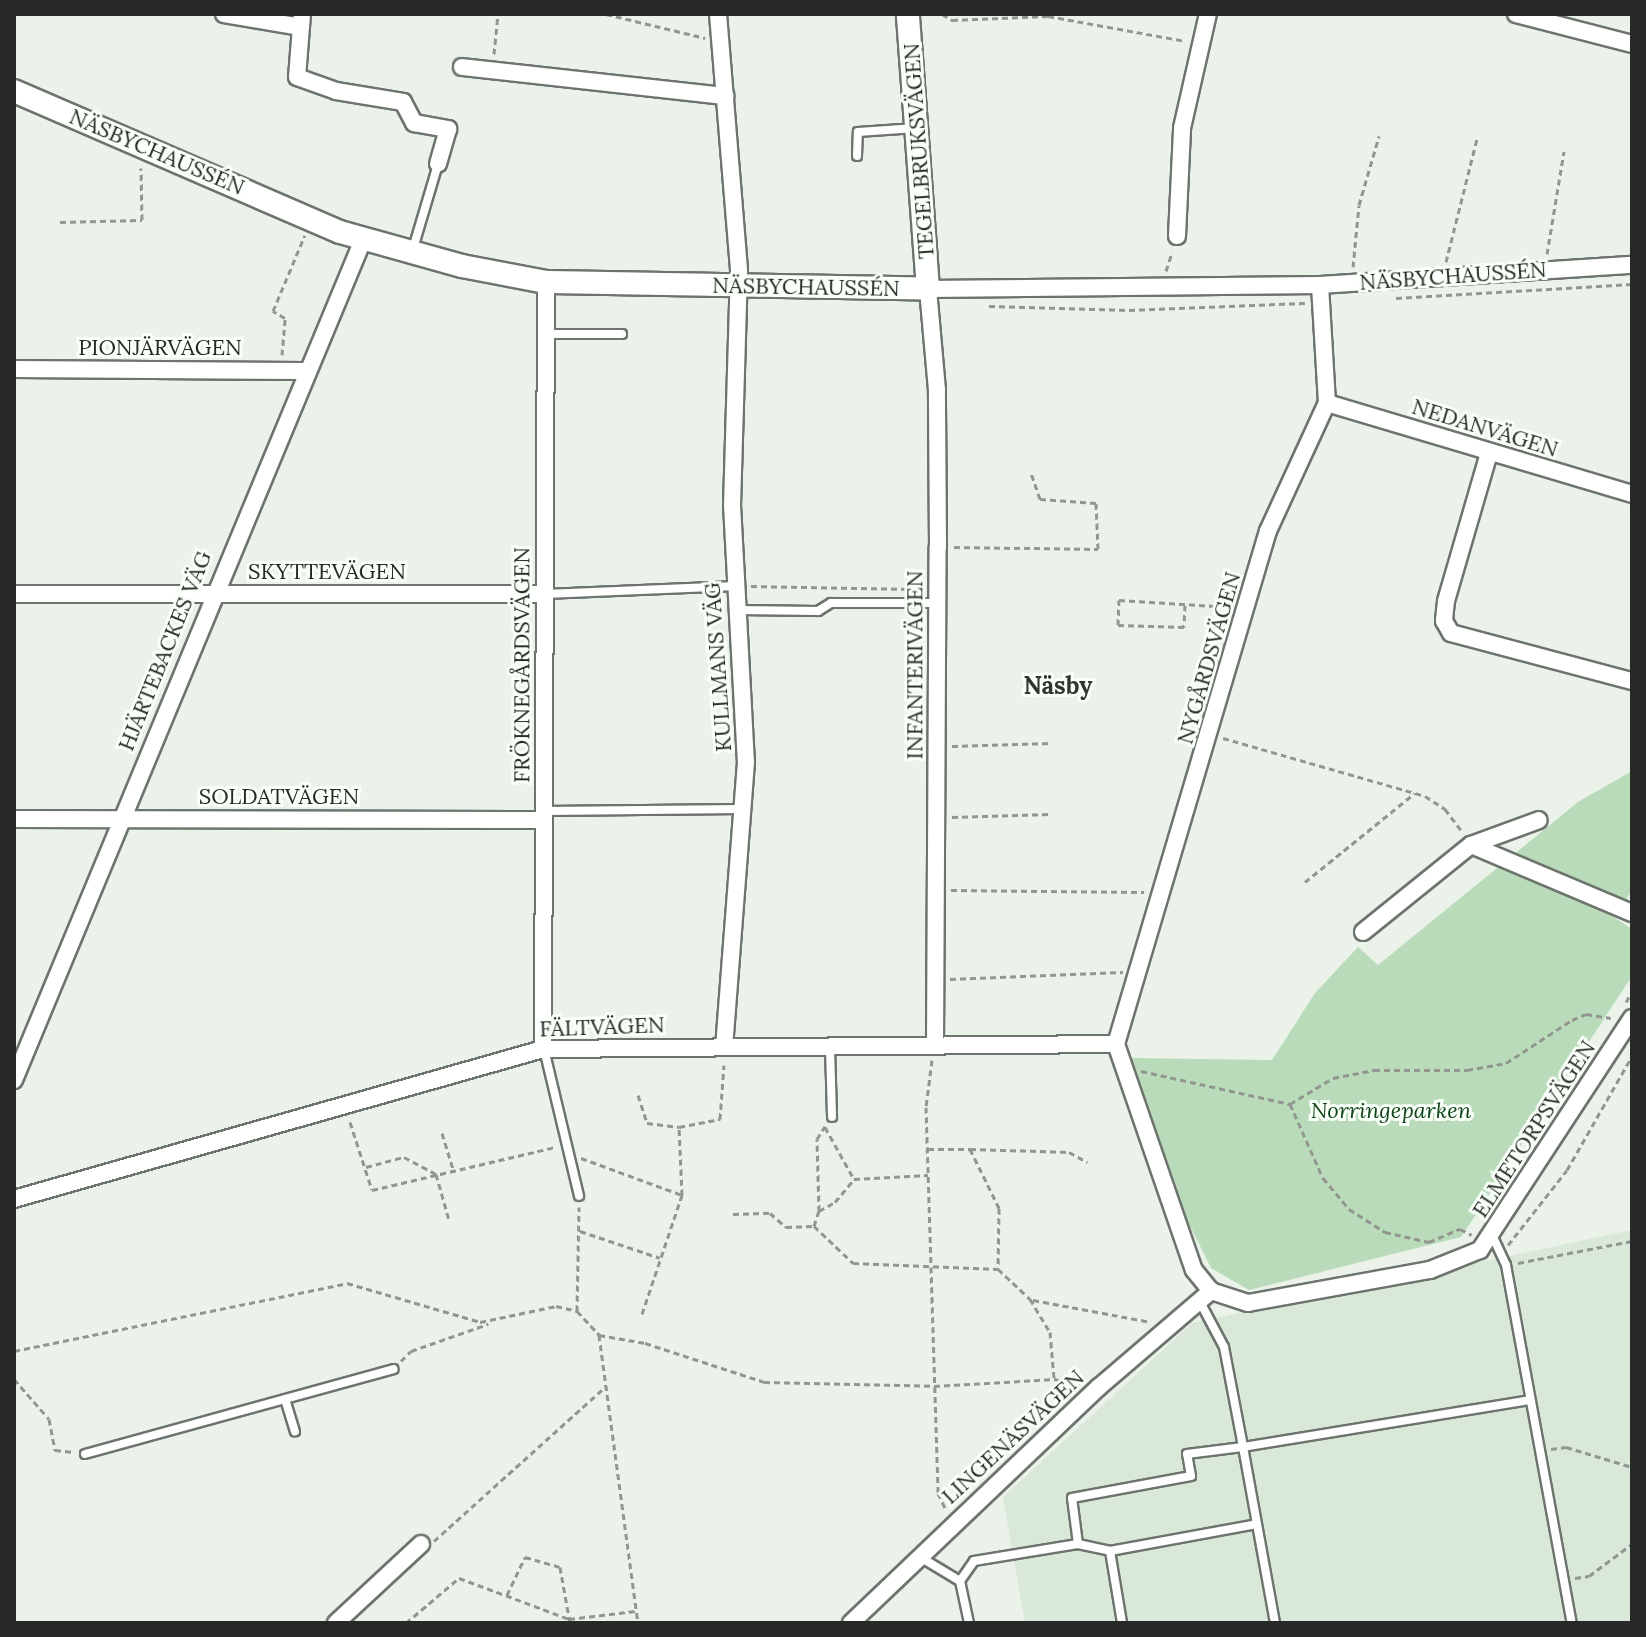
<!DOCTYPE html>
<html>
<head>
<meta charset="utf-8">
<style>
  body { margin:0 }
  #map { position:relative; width:1646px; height:1637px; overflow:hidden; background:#ebf2ea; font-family:Lora,serif }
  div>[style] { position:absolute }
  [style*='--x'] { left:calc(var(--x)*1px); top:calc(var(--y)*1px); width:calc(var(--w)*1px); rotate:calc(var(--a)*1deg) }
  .built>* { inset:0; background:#dae8da }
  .green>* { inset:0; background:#badbba }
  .path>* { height:3px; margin-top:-1.5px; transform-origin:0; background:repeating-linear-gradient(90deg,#919691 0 6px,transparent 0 10px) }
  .roads { filter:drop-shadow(2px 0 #6d746d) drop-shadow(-2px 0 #6d746d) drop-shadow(0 2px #6d746d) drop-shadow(0 -2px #6d746d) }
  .lane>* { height:8px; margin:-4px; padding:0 4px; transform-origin:4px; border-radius:4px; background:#fff }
  .street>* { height:16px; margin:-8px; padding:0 8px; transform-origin:8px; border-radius:8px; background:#fff }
  .secondary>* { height:22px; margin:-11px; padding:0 11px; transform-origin:11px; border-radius:11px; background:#fff }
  span { translate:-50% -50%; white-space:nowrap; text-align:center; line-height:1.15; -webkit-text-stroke:6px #f9fff9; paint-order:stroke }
  .street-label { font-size:22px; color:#262926 }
  .park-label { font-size:22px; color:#124518; font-style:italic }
  .neighbourhood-label { font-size:24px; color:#2f352f; font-weight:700 }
  .frame { position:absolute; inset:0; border:16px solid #262926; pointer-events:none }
</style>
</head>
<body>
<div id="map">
  <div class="built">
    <i style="clip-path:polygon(1632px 1230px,1632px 1623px,1025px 1623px,1003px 1497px,1192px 1323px)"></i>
  </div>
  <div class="green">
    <i style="clip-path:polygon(1632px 771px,1632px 890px,1615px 918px,1632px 929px,1632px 976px,1461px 1237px,1249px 1290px,1211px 1268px,1188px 1222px,1132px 1058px,1272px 1060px,1315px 993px,1358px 947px,1378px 965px,1578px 802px)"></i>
  </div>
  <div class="path">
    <i style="--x:606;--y:14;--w:102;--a:13.6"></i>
    <i style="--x:942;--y:14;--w:12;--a:31"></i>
    <i style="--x:952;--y:20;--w:96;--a:-2.4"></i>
    <i style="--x:1048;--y:16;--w:139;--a:10.3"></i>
    <i style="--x:494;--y:54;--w:40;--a:-84.3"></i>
    <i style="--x:60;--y:222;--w:82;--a:-1.4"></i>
    <i style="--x:142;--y:220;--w:52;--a:-91.1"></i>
    <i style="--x:1547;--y:254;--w:104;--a:-80.6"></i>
    <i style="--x:1446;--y:262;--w:127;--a:-75.9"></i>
    <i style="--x:1353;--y:267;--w:62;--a:-84.5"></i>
    <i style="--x:1359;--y:205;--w:72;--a:-73.8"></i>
    <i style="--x:1166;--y:271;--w:20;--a:-72"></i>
    <i style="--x:1396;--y:298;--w:236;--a:-3.4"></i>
    <i style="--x:989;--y:306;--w:140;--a:1.6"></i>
    <i style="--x:1129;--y:310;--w:176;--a:-2.3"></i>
    <i style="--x:282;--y:355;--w:37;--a:-85"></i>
    <i style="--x:285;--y:318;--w:14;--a:-150"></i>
    <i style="--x:273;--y:311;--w:82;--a:-67.2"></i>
    <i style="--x:954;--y:547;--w:144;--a:0.8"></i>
    <i style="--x:1098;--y:549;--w:46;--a:-92.5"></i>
    <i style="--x:1096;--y:503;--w:56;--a:-175.9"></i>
    <i style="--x:1040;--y:499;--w:28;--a:-109"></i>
    <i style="--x:751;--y:586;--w:161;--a:1.1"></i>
    <i style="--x:1185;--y:605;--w:22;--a:93"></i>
    <i style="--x:1184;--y:627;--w:66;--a:-178.3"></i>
    <i style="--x:1118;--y:625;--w:25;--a:-88"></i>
    <i style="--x:1119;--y:600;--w:112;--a:3.6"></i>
    <i style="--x:1223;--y:738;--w:210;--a:16"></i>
    <i style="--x:1425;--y:796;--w:24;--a:33"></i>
    <i style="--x:1445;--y:809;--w:30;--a:53"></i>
    <i style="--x:952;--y:746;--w:100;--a:-1.7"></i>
    <i style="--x:952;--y:817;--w:100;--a:-1.7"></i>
    <i style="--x:1305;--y:882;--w:141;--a:-39"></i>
    <i style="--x:951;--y:890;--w:193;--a:0.6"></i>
    <i style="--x:950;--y:979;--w:173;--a:-2.3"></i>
    <i style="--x:1626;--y:1002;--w:12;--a:-59"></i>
    <i style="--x:932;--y:1060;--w:47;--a:97.3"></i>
    <i style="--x:926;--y:1107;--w:160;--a:88.2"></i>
    <i style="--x:931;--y:1267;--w:226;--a:88.2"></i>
    <i style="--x:938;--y:1493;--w:19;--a:65"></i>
    <i style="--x:1141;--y:1071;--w:153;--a:12.5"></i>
    <i style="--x:1290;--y:1104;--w:50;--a:-31.2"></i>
    <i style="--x:1333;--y:1078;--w:42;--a:-11"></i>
    <i style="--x:1374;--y:1070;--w:93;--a:0"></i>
    <i style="--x:1467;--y:1070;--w:40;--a:-10"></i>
    <i style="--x:1506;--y:1063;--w:79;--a:-33.1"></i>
    <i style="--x:1572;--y:1020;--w:15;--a:-23"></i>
    <i style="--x:1586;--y:1014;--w:25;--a:9"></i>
    <i style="--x:638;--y:1095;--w:29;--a:72"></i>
    <i style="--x:647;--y:1123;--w:32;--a:7"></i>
    <i style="--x:1290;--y:1104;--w:81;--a:66"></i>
    <i style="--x:1323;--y:1178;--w:40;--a:50"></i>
    <i style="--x:1349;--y:1209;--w:43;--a:32.6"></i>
    <i style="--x:1385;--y:1232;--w:45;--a:12.8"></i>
    <i style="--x:1429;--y:1242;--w:34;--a:-23"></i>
    <i style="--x:1460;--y:1229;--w:13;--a:27"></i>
    <i style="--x:350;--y:1122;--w:71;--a:72.1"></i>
    <i style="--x:372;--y:1190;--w:189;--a:-13.2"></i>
    <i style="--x:825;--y:1127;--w:60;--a:60.9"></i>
    <i style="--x:442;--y:1133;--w:38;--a:73"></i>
    <i style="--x:928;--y:1149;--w:42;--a:0"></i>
    <i style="--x:970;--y:1149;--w:66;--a:63.8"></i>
    <i style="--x:999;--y:1208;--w:61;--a:90.9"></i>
    <i style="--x:970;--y:1149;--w:99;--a:1.7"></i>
    <i style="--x:1069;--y:1152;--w:21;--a:29"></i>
    <i style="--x:581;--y:1158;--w:108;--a:20.1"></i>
    <i style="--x:366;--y:1167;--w:39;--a:-15"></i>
    <i style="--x:404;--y:1157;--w:36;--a:28"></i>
    <i style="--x:436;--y:1174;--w:48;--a:74.2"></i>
    <i style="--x:819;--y:1211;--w:18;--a:-29"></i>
    <i style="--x:835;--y:1202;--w:30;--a:-50"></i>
    <i style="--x:854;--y:1179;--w:74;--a:-3.1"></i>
    <i style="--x:733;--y:1214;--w:37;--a:-2"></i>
    <i style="--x:770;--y:1213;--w:21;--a:41"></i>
    <i style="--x:786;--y:1227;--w:28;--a:-2"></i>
    <i style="--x:814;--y:1226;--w:16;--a:-72"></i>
    <i style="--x:819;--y:1211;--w:72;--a:-91.6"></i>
    <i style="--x:817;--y:1139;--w:15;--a:-58"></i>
    <i style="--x:814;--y:1226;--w:54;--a:43.5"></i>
    <i style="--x:853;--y:1263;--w:145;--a:2.4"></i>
    <i style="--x:998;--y:1269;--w:44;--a:43.2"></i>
    <i style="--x:1030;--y:1299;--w:39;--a:59"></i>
    <i style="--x:1050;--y:1332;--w:46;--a:85"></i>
    <i style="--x:580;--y:1231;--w:84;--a:18.6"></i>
    <i style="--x:1508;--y:1245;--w:95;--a:-51.8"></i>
    <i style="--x:1567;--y:1170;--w:131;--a:-60.3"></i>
    <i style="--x:1518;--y:1263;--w:116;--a:-10.9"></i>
    <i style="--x:1033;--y:1300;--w:120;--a:10.6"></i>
    <i style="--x:577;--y:1311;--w:104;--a:-88.9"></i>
    <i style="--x:642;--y:1314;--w:126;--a:-71.4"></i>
    <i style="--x:682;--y:1195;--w:68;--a:-92.5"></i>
    <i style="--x:679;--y:1127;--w:42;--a:-11"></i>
    <i style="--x:720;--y:1119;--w:54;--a:-85.8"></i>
    <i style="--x:599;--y:1335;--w:291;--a:82.3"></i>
    <i style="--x:14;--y:1351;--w:340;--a:-11.5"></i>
    <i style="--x:347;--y:1283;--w:139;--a:16.3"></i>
    <i style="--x:480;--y:1322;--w:78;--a:-11.9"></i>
    <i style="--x:556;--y:1306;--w:22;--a:13"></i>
    <i style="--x:577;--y:1311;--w:33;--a:47"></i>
    <i style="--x:599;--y:1335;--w:47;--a:9.9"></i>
    <i style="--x:645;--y:1343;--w:125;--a:18.1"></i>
    <i style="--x:764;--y:1382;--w:170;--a:1.3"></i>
    <i style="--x:934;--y:1386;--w:120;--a:-3.3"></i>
    <i style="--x:1054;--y:1379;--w:26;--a:11"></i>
    <i style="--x:401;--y:1361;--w:14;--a:-45"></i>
    <i style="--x:411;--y:1351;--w:82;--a:-19.3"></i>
    <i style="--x:14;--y:1379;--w:53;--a:48.8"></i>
    <i style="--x:49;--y:1419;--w:32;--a:79"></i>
    <i style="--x:55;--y:1450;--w:19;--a:6"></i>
    <i style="--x:1551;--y:1449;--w:15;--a:-8"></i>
    <i style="--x:1566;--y:1447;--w:69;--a:16.9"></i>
    <i style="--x:434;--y:1541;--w:232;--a:-42"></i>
    <i style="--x:1575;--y:1578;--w:14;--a:-8"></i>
    <i style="--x:1589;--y:1576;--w:54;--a:-36.7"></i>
    <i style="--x:507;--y:1595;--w:42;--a:-64.7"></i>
    <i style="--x:525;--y:1557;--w:36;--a:16"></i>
    <i style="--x:560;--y:1567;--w:57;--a:79.9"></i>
    <i style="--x:406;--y:1623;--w:70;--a:-40.3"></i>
    <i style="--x:459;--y:1578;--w:117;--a:20.4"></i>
    <i style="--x:569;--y:1619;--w:67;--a:-6.8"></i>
  </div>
  <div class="roads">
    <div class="lane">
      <i style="--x:857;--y:156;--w:24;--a:-88"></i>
      <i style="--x:858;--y:132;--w:58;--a:-3.9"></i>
      <i style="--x:412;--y:252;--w:92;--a:-73.5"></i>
      <i style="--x:546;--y:334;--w:76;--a:0"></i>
      <i style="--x:545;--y:594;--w:191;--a:-2.4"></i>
      <i style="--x:738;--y:610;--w:80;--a:0.7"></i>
      <i style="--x:818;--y:611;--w:15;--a:-32"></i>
      <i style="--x:831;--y:603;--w:107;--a:0"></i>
      <i style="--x:544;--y:811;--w:199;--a:-0.6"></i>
      <i style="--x:830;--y:1048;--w:69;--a:88.3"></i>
      <i style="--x:544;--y:1049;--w:151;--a:76.6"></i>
      <i style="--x:1492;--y:1235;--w:33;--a:65"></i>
      <i style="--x:1506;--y:1265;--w:364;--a:79.6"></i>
      <i style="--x:1199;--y:1300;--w:53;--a:62"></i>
      <i style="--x:1224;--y:1347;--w:102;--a:79.2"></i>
      <i style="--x:1243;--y:1447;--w:291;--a:-9.3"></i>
      <i style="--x:285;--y:1399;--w:34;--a:73"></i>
      <i style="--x:85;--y:1454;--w:320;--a:-15.4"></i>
      <i style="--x:1078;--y:1544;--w:33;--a:12"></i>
      <i style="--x:1110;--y:1551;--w:73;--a:80.5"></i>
      <i style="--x:1110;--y:1551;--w:149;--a:-10.4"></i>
      <i style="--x:920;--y:1557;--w:47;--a:31"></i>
      <i style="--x:969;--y:1623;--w:43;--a:-102.1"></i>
      <i style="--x:960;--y:1581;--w:24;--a:-55"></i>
      <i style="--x:974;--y:1561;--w:105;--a:-9.3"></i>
      <i style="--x:1078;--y:1544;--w:46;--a:-97.4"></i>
      <i style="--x:1072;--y:1498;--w:121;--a:-10.5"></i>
      <i style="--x:1191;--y:1476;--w:22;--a:-100"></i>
      <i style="--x:1187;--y:1454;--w:56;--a:-7.1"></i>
      <i style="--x:1243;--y:1447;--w:179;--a:79.7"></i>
    </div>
    <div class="street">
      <i style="--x:224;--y:14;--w:78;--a:9.6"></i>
      <i style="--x:302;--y:14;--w:63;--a:94.5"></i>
      <i style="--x:297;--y:77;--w:41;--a:19.7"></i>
      <i style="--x:336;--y:91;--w:68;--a:9.3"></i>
      <i style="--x:403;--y:102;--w:24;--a:62"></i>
      <i style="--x:414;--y:123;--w:35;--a:10"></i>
      <i style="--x:448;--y:129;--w:36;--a:106"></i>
      <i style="--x:718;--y:14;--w:257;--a:85.3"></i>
      <i style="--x:739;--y:270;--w:235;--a:91.7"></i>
      <i style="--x:732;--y:505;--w:257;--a:86.9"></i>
      <i style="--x:746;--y:762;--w:285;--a:94.4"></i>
      <i style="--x:1516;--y:14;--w:120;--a:14.5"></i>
      <i style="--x:462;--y:67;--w:265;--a:6.3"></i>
      <i style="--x:1177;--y:236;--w:108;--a:-87.3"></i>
      <i style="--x:1182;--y:128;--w:117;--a:-77.2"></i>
      <i style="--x:14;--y:369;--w:291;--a:0.4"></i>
      <i style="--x:1327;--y:403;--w:318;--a:16.6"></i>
      <i style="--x:1489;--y:453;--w:154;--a:106.2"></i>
      <i style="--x:1446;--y:601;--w:20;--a:96"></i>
      <i style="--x:1444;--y:621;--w:14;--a:60"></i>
      <i style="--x:1451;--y:633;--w:187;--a:14.9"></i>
      <i style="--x:14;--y:594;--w:530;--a:0"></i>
      <i style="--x:14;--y:819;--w:530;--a:0.11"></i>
      <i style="--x:1471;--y:845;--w:175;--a:22.9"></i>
      <i style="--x:1363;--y:932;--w:139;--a:-38.9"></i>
      <i style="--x:1471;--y:845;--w:72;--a:-20.2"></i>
      <i style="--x:935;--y:1043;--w:496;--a:-89.7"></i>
      <i style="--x:938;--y:547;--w:157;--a:-90.4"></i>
      <i style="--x:937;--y:390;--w:101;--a:-95.1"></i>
      <i style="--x:928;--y:289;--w:392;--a:-0.6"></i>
      <i style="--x:1320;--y:285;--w:313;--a:-3.7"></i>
      <i style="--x:1116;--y:1044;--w:239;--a:71"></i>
      <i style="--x:1194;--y:1270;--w:27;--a:51"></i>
      <i style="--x:1211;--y:1291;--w:39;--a:18"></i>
      <i style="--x:1248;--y:1303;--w:185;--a:-10.3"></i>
      <i style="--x:1430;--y:1270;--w:54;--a:-21.8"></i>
      <i style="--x:1480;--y:1250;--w:277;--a:-56.8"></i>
      <i style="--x:1116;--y:1044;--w:535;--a:-73.5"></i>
      <i style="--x:1268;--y:531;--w:141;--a:-65.3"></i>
      <i style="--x:1327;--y:403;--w:118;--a:-93.4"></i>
      <i style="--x:543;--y:1049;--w:767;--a:-89.78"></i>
      <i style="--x:14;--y:1080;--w:910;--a:-67.44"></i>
      <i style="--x:14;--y:1199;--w:550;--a:-15.83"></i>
      <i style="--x:543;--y:1049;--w:573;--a:-0.5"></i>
      <i style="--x:336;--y:1623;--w:116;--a:-42.9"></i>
      <i style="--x:851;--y:1623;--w:342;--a:-43.6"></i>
      <i style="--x:1099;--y:1387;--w:148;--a:-40.6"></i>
    </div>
    <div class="secondary">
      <i style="--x:14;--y:91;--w:355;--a:23.4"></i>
      <i style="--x:340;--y:232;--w:127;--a:15.6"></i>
      <i style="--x:462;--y:266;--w:86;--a:10.8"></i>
      <i style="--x:546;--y:282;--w:382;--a:1"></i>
      <i style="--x:928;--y:289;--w:276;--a:-94.2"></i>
    </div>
  </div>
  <div class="street-label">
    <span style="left:919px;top:151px;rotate:-94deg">TEGELBRUKSVÄGEN</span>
    <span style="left:157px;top:152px;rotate:23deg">NÄSBYCHAUSSÉN</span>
    <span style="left:1453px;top:276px;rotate:-4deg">NÄSBYCHAUSSÉN</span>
    <span style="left:806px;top:287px;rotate:1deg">NÄSBYCHAUSSÉN</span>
    <span style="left:160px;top:348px">PIONJÄRVÄGEN</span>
    <span style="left:1485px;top:428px;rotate:17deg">NEDANVÄGEN</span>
    <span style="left:327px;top:572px">SKYTTEVÄGEN</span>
    <span style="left:165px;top:651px;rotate:-68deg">HJÄRTEBACKES VÄG</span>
    <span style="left:1209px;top:658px;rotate:-74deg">NYGÅRDSVÄGEN</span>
    <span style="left:522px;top:665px;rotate:-90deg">FRÖKNEGÅRDSVÄGEN</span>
    <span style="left:915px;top:665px;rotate:-90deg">INFANTERIVÄGEN</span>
    <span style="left:718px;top:667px;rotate:-94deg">KULLMANS VÄG</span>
    <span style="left:279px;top:797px">SOLDATVÄGEN</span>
    <span style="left:602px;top:1027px;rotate:-2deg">FÄLTVÄGEN</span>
    <span style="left:1534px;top:1129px;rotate:-57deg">ELMETORPSVÄGEN</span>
    <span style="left:1013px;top:1437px;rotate:-43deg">LINGENÄSVÄGEN</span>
  </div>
  <div class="park-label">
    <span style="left:1391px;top:1111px">Norringeparken</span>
  </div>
  <div class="neighbourhood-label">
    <span style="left:1058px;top:686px">Näsby</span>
  </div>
  <div class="frame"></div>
</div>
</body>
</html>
